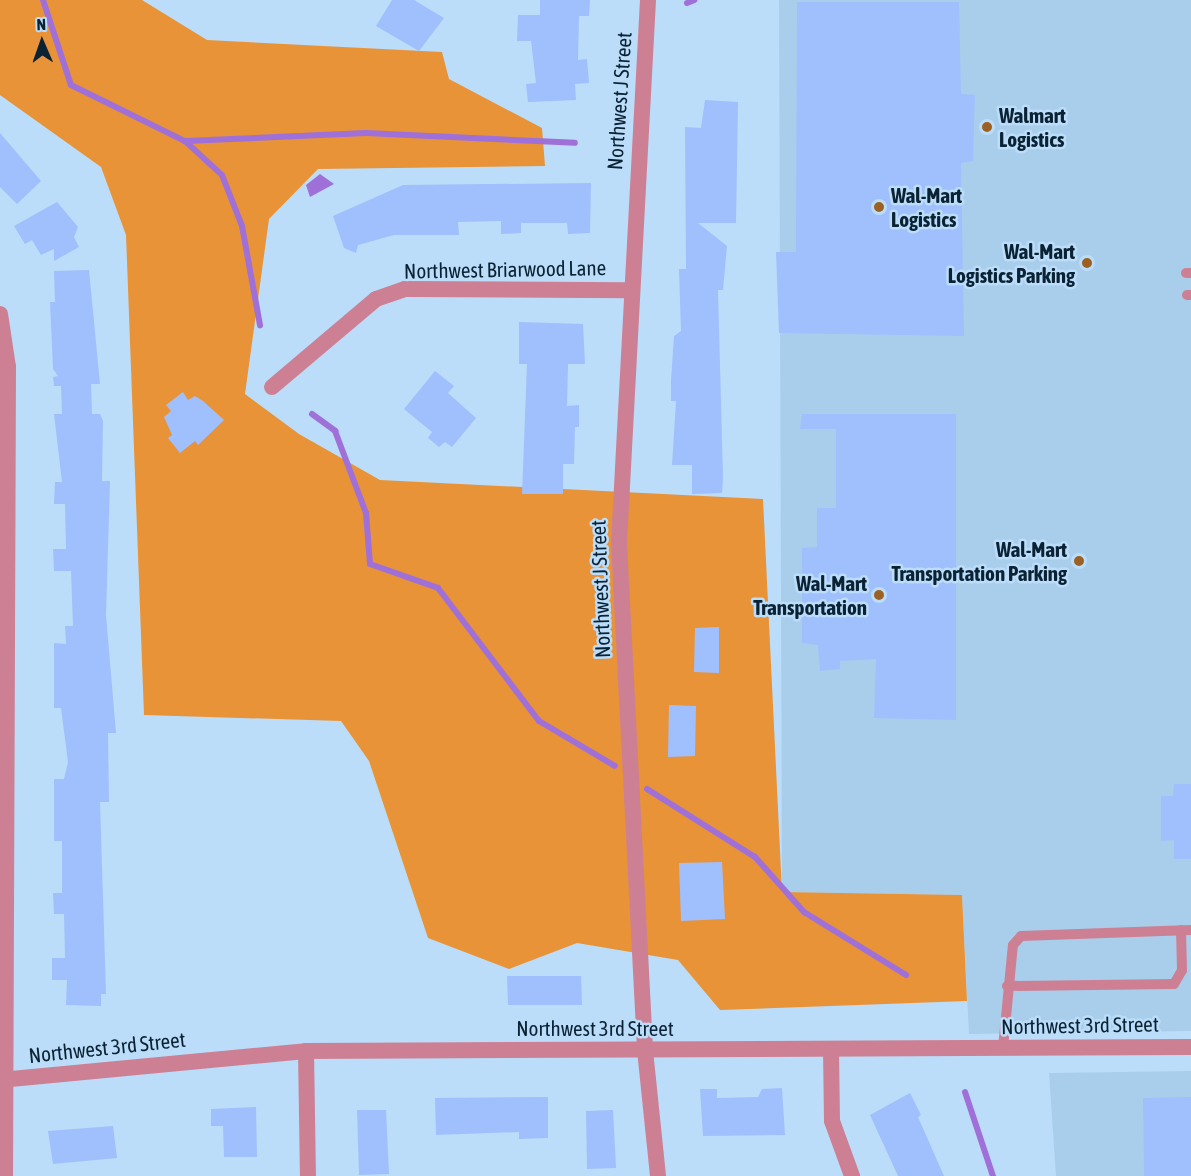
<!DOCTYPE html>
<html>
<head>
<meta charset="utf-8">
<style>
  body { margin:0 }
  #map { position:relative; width:1191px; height:1176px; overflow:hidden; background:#bbddf9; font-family:"Asap Condensed",sans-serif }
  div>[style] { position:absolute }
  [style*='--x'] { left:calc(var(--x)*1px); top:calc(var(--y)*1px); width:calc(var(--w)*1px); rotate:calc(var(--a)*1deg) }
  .built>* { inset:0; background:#a9ceec }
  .green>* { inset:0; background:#e89338 }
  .water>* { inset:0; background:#a070d9 }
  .stream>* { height:6px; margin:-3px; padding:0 3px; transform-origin:3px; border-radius:3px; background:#a070d9 }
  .building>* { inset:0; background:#a0bffd }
  .service>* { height:10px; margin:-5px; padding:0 5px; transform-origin:5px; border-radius:5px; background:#cd8093 }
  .minor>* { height:16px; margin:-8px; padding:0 8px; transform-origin:8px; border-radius:8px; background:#cd8093 }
  .tertiary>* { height:16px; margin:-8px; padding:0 8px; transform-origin:8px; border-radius:8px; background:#cd8093 }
  .dots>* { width:16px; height:16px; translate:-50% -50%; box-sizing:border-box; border:3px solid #bbddf9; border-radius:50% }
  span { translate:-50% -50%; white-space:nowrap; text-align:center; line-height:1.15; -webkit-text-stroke:5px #bbddf9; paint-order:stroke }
  .street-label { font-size:21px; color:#0a2233 }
  .poi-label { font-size:21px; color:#0a2233; font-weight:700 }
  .left { translate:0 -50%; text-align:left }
  .right { translate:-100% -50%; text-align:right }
  .north { position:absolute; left:12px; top:12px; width:60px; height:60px; -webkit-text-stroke:4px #bbddf9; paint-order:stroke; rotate:358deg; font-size:16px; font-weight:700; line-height:24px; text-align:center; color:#0a2233 }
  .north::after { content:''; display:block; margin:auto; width:21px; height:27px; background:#0a2233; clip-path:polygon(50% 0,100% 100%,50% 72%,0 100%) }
</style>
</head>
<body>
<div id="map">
  <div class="built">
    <i style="clip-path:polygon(779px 0,1191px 0,1191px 1031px,969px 1034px,962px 895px,782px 892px)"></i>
    <i style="clip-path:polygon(1191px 1071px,1191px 1176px,1056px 1176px,1049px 1073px)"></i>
  </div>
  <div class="green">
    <i style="clip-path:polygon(0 0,142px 0,207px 40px,442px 52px,449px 79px,542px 128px,545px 166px,318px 169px,269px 219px,245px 394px,299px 434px,380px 480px,763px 499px,782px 892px,962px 895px,967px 1001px,720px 1010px,678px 960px,577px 943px,509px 969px,428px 938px,369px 761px,341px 721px,144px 715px,126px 235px,101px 167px,0 95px)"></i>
  </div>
  <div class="water">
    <i style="clip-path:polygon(320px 174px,334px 184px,310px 197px,306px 185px)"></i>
  </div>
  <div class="stream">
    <i style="--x:43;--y:0;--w:89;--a:71.8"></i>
    <i style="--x:71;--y:85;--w:127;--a:26.2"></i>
    <i style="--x:185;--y:141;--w:181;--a:-2.5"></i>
    <i style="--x:366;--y:133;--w:209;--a:2.7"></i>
    <i style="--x:687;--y:3;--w:8;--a:-23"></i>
    <i style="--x:185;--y:141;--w:50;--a:42.6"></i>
    <i style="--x:222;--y:175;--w:55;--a:68.6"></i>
    <i style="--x:242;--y:226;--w:101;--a:79.7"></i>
    <i style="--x:312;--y:414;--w:29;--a:36"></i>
    <i style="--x:335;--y:431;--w:88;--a:69.3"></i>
    <i style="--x:366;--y:513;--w:51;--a:85.5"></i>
    <i style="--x:370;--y:564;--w:72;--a:19.4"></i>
    <i style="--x:438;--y:588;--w:167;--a:52.8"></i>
    <i style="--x:539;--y:721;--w:88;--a:30.6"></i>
    <i style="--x:647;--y:789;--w:128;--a:32.2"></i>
    <i style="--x:755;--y:857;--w:74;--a:48.3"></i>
    <i style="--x:804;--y:912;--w:120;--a:31.7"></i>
    <i style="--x:965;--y:1092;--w:89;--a:71.6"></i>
  </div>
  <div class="building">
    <i style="clip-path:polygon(392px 0,414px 0,444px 18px,419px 51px,376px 26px)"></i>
    <i style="clip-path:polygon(540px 0,590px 0,589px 16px,579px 16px,578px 60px,587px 59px,589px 83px,575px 84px,576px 100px,528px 102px,526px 84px,536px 83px,531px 41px,517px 41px,518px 15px,540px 15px)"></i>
    <i style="clip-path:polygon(797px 2px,959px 2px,961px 94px,975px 95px,973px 161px,961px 163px,964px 336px,779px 333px,776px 252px,796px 252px)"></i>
    <i style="clip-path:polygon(705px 100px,738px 102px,736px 223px,698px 223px,727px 246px,723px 290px,718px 290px,723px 478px,722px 493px,692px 494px,692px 465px,672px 465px,676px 401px,671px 401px,671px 380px,674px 336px,681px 331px,679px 269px,686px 269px,685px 127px,701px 128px)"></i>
    <i style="clip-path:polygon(0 133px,41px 181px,17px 204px,0 187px)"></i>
    <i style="clip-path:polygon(591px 183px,590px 233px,568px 234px,567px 223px,521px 223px,521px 233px,501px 234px,501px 221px,458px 222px,459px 235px,394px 235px,358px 245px,356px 253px,344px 248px,333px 216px,403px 185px)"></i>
    <i style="clip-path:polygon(57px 202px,78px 227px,74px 237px,79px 247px,54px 261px,54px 249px,41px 255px,32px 240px,25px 244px,14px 226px)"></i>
    <i style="clip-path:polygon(89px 270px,100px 384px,91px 384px,92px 414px,100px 414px,103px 421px,102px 481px,110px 481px,106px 615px,116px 733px,108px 733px,109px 802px,100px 802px,106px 994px,101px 994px,101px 1006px,66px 1005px,67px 980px,52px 980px,52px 958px,65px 958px,64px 914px,54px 914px,53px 893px,62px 893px,62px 841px,54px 841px,54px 779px,64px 779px,68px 762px,61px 708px,54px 708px,54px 643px,66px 644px,65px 626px,73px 626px,71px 571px,54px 571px,53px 549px,66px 549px,65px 504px,54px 504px,55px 482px,62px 482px,54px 414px,62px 414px,61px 386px,54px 386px,53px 377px,58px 376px,53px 369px,50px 302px,55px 302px,54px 271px)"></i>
    <i style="clip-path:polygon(519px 322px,583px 324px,585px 364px,568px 364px,567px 406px,579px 405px,579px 427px,575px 427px,574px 464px,563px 464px,563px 494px,522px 494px,527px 364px,519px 364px)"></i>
    <i style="clip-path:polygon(435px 371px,454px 386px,448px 393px,476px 418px,452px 447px,445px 442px,439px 447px,428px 438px,432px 432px,404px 409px)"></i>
    <i style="clip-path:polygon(183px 392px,188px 400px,195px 396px,203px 401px,224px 420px,198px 445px,195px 441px,180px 453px,168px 438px,172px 435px,164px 417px,171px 411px,166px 405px)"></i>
    <i style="clip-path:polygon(802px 414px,956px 414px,956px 720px,874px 718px,876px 659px,840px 661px,840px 669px,820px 671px,818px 645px,802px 643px,802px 548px,817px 547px,817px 508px,836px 508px,836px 429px,800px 429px)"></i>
    <i style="clip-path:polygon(719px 627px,719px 673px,694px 672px,695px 628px)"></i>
    <i style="clip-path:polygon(669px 705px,696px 706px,695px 756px,668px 757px)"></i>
    <i style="clip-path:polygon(1174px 784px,1191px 784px,1191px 859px,1174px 859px,1174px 840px,1161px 841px,1161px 796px,1173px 796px)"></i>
    <i style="clip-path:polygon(722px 862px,725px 919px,681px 921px,679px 863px)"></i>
    <i style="clip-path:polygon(507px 976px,581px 976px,582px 1005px,508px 1005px)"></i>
    <i style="clip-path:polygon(782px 1088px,785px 1135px,703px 1136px,700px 1089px,717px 1089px,717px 1098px,758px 1097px,762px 1089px)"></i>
    <i style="clip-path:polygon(910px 1093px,921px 1115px,918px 1117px,944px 1176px,898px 1176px,870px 1115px)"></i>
    <i style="clip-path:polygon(548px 1097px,548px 1138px,519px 1139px,519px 1132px,436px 1135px,435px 1098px)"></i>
    <i style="clip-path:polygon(1191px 1097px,1191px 1176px,1144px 1176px,1143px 1098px)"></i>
    <i style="clip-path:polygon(256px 1107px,257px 1157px,224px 1157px,223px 1126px,211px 1126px,211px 1109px)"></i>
    <i style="clip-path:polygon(357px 1110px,386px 1110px,389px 1174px,359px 1175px)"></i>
    <i style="clip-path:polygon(613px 1110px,616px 1168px,587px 1169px,586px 1111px)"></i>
    <i style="clip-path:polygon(113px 1126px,117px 1158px,53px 1164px,48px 1131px)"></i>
  </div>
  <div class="service">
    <i style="--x:1186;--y:273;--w:5;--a:0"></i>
    <i style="--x:1187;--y:295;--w:4;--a:0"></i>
    <i style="--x:1007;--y:986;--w:167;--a:-0.7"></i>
    <i style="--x:1174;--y:984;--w:16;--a:-60"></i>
    <i style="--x:1182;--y:970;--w:40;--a:-91.4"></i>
    <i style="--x:1003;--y:1048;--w:103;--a:-84.5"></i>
    <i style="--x:1013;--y:945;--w:12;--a:-48"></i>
    <i style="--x:1021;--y:936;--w:170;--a:-2"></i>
  </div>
  <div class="minor">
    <i style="--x:648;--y:0;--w:544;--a:93.06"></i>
    <i style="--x:619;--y:543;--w:508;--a:87.06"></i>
    <i style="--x:645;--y:1050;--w:127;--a:84.1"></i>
    <i style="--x:0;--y:314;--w:54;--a:81.4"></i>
    <i style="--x:8;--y:367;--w:809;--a:90.21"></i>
    <i style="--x:272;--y:387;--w:136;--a:-40.2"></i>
    <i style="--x:376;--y:299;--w:31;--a:-19"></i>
    <i style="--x:405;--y:289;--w:223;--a:0.3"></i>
    <i style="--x:831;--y:1049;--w:72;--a:89.2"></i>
    <i style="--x:832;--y:1121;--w:59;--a:70"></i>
    <i style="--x:306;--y:1051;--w:125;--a:89.1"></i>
  </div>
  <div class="tertiary">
    <i style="--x:0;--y:1080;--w:307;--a:-5.4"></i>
    <i style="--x:306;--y:1051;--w:885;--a:-0.26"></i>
  </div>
  <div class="dots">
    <i style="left:987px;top:127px;background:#9c6122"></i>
    <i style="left:879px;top:207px;background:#9c6122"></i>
    <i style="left:1087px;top:263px;background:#9c6122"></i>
    <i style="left:1079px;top:561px;background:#9c6122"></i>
    <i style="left:879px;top:595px;background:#9c6122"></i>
  </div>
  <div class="street-label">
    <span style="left:619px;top:101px;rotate:-86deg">Northwest J Street</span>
    <span style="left:505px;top:269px;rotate:-1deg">Northwest Briarwood Lane</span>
    <span style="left:600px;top:589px;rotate:-92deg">Northwest J Street</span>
    <span style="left:1080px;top:1025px;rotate:-1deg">Northwest 3rd Street</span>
    <span style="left:595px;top:1028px">Northwest 3rd Street</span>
    <span style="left:107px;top:1047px;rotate:-6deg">Northwest 3rd Street</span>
  </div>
  <div class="poi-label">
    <span class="left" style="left:999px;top:127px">Walmart<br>Logistics</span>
    <span class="left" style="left:891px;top:207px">Wal-Mart<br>Logistics</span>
    <span class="right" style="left:1075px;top:263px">Wal-Mart<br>Logistics Parking</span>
    <span class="right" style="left:1067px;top:561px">Wal-Mart<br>Transportation Parking</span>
    <span class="right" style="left:867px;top:595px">Wal-Mart<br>Transportation</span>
  </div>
  <div class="north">N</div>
</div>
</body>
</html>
